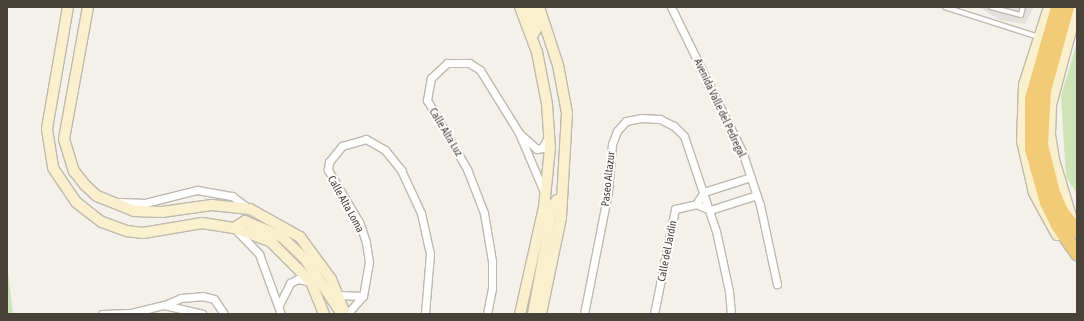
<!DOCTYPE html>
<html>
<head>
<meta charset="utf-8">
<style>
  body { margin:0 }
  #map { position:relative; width:1084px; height:321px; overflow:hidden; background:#f3f1ea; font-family:"Asap Condensed",sans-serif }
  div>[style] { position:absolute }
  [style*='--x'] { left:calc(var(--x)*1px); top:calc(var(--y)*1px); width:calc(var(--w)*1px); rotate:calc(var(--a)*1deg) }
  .green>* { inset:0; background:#cee4b6 }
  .parking>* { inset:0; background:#e2e1de }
  .roads { filter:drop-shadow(1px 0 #beb9ad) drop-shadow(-1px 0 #beb9ad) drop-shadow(0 1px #beb9ad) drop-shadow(0 -1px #beb9ad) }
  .lane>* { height:3.5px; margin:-1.75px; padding:0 1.75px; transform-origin:1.75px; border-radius:1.75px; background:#fff }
  .street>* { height:7px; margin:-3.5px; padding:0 3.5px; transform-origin:3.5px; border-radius:3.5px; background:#fff }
  .secondary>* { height:10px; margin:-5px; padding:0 5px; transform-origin:5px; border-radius:5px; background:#faf0cd }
  .highway>* { height:13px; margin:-6.5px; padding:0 6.5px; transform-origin:6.5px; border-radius:6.5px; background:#f1cb77 }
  span { translate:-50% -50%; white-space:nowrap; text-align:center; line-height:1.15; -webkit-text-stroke:4px #fff; paint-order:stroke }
  .street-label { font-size:11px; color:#474139 }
  .frame { position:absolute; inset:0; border:8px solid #474139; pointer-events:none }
</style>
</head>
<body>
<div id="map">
  <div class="green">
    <i style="clip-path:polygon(1077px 42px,1077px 194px,1066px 177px,1061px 96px)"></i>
    <i style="clip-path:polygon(7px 263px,13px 314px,7px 314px)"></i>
  </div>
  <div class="parking">
    <i style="clip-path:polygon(979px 7px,1034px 7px,1025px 24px,1000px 20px)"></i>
  </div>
  <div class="roads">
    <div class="lane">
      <i style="--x:945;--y:7;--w:99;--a:17.7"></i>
      <i style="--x:991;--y:7;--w:31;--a:15"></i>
      <i style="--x:1021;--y:15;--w:8;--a:-76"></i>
    </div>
    <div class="street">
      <i style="--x:671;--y:7;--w:161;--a:63.8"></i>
      <i style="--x:742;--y:151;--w:57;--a:71.6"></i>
      <i style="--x:760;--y:205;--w:81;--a:77.9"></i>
      <i style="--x:751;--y:177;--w:49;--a:162.3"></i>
      <i style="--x:704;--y:192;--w:14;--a:124"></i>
      <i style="--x:696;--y:204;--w:15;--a:23"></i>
      <i style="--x:710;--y:210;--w:49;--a:-17.7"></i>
      <i style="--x:544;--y:192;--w:64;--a:-113"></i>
      <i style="--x:519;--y:133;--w:24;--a:42"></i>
      <i style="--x:537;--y:149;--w:5;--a:-11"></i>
      <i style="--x:542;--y:148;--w:13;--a:-61"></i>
      <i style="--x:119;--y:202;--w:26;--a:2"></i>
      <i style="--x:145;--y:203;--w:54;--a:-14"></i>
      <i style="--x:197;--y:190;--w:36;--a:10"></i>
      <i style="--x:232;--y:196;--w:20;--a:37"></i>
      <i style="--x:237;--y:231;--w:32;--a:46"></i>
      <i style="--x:259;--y:254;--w:64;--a:69.9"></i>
      <i style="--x:337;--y:295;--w:26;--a:2"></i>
      <i style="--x:363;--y:296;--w:24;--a:132"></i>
      <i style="--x:363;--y:296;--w:35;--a:-80"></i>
      <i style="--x:369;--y:262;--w:20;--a:-99"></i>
      <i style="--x:366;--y:242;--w:21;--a:-109"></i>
      <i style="--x:359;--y:222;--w:61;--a:-120.8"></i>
      <i style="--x:328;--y:170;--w:8;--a:-83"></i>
      <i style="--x:329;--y:162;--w:21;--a:-51"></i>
      <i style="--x:342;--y:146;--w:25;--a:-16"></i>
      <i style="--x:366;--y:139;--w:22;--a:30"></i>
      <i style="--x:385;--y:150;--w:26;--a:51"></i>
      <i style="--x:401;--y:170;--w:47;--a:65.1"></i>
      <i style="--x:421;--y:213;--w:42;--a:77.6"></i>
      <i style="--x:430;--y:254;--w:60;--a:94.8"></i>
      <i style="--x:165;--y:305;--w:17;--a:-24"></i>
      <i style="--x:181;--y:298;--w:21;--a:-5"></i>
      <i style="--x:202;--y:296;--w:12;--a:14"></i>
      <i style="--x:214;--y:299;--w:18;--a:56"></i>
      <i style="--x:279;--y:305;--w:25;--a:-63"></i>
      <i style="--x:290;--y:283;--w:9;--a:-27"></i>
      <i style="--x:298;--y:279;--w:13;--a:13"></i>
      <i style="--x:102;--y:314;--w:28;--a:-2"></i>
      <i style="--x:127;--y:314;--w:38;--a:-14"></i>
      <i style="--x:164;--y:305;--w:39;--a:13"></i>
      <i style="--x:487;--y:314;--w:26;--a:-79"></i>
      <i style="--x:492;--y:288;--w:27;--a:-90"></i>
      <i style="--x:492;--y:261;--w:49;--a:-99.5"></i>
      <i style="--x:484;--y:213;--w:47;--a:-111.1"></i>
      <i style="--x:467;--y:169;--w:80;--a:-120.1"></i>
      <i style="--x:427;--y:100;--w:22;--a:-80"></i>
      <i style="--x:431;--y:78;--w:22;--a:-43"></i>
      <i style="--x:447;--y:63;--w:22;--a:0"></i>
      <i style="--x:469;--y:63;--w:13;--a:32"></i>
      <i style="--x:480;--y:70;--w:74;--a:58.2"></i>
      <i style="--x:584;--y:314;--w:124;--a:-78.9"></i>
      <i style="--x:608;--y:192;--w:48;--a:-85.2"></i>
      <i style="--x:612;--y:144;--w:14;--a:-69"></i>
      <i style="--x:617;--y:131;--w:13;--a:-48"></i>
      <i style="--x:626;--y:121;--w:15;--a:-11"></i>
      <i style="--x:641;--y:118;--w:19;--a:3"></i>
      <i style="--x:660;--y:119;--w:16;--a:27"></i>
      <i style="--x:674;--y:126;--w:14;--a:45"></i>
      <i style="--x:684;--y:136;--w:100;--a:71.4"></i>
      <i style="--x:716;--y:231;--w:61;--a:77.8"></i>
      <i style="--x:729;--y:291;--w:23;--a:85"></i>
      <i style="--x:654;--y:314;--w:107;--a:-78.7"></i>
      <i style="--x:675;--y:209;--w:22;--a:-13"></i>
    </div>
    <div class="secondary">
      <i style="--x:68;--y:7;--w:124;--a:99.8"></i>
      <i style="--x:47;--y:129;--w:39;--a:81"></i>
      <i style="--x:53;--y:168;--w:41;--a:55.9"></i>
      <i style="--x:76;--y:202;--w:33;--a:38"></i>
      <i style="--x:102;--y:222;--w:27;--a:20"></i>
      <i style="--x:127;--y:231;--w:16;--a:7"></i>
      <i style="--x:143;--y:233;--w:60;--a:-9.6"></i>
      <i style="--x:202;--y:223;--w:32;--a:9"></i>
      <i style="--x:234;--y:228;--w:38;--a:20"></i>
      <i style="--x:270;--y:241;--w:58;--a:45"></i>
      <i style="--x:311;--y:282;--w:35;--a:68"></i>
      <i style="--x:88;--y:7;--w:134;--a:100.3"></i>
      <i style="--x:64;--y:139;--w:34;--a:73"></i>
      <i style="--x:74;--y:171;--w:18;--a:52"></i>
      <i style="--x:85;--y:185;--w:16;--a:43"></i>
      <i style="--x:97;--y:196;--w:40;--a:22"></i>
      <i style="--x:134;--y:211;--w:28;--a:2"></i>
      <i style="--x:162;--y:212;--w:50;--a:-8"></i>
      <i style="--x:212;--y:205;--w:38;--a:6"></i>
      <i style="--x:250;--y:209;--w:57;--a:29.2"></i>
      <i style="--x:300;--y:237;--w:52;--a:53.6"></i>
      <i style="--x:331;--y:279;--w:38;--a:68"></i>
      <i style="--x:520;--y:7;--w:48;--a:69.3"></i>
      <i style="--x:537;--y:52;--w:53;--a:79.1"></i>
      <i style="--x:547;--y:104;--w:44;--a:86.1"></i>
      <i style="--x:550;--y:148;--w:59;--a:95.8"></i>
      <i style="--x:544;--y:207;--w:110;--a:102.6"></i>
      <i style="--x:529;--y:7;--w:22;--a:69"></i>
      <i style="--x:537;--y:28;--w:9;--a:122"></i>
      <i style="--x:539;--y:7;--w:61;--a:71.9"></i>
      <i style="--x:558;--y:65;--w:49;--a:79.4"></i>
      <i style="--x:567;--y:113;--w:105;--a:93.3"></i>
      <i style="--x:561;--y:218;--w:98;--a:101.8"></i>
      <i style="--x:1049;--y:7;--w:82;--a:107.8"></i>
      <i style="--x:1024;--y:85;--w:56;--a:92"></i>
      <i style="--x:1022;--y:141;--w:53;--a:77"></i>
      <i style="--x:1034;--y:193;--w:48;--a:61.3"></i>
      <i style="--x:1073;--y:223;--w:66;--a:-106.8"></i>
      <i style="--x:1054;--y:160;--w:26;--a:-99"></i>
      <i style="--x:1050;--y:134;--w:29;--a:-88"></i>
      <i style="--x:1051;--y:105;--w:100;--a:-75"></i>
      <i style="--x:234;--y:228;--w:13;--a:-32"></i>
      <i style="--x:245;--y:221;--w:40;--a:23.4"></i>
      <i style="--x:282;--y:237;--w:32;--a:44"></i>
      <i style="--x:305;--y:259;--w:66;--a:56.1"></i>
      <i style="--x:533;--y:314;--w:111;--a:-79.6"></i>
      <i style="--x:553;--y:205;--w:6;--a:-51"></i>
      <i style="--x:557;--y:200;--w:5;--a:22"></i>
    </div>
    <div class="highway">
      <i style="--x:1057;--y:7;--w:95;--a:105.9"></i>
      <i style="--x:1031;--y:98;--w:51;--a:90"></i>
      <i style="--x:1031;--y:149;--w:55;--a:74.2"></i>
      <i style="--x:1046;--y:202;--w:25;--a:64"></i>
      <i style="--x:1057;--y:225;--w:35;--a:55"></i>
      <i style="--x:1067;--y:7;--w:86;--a:105.5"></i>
      <i style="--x:1044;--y:90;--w:54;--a:93.2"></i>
      <i style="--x:1041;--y:144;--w:49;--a:76"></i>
      <i style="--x:1053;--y:192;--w:21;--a:67"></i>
      <i style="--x:1061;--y:211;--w:26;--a:51"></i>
    </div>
  </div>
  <div class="street-label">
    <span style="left:720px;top:108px;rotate:65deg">Avenida Valle del Pedregal</span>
    <span style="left:446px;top:132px;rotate:59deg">Calle Alta Luz</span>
    <span style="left:608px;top:179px;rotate:-84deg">Paseo Altazur</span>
    <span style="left:346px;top:204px;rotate:61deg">Calle Alta Loma</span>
    <span style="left:667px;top:251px;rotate:-79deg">Calle del Jardín</span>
  </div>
  <div class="frame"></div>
</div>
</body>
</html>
